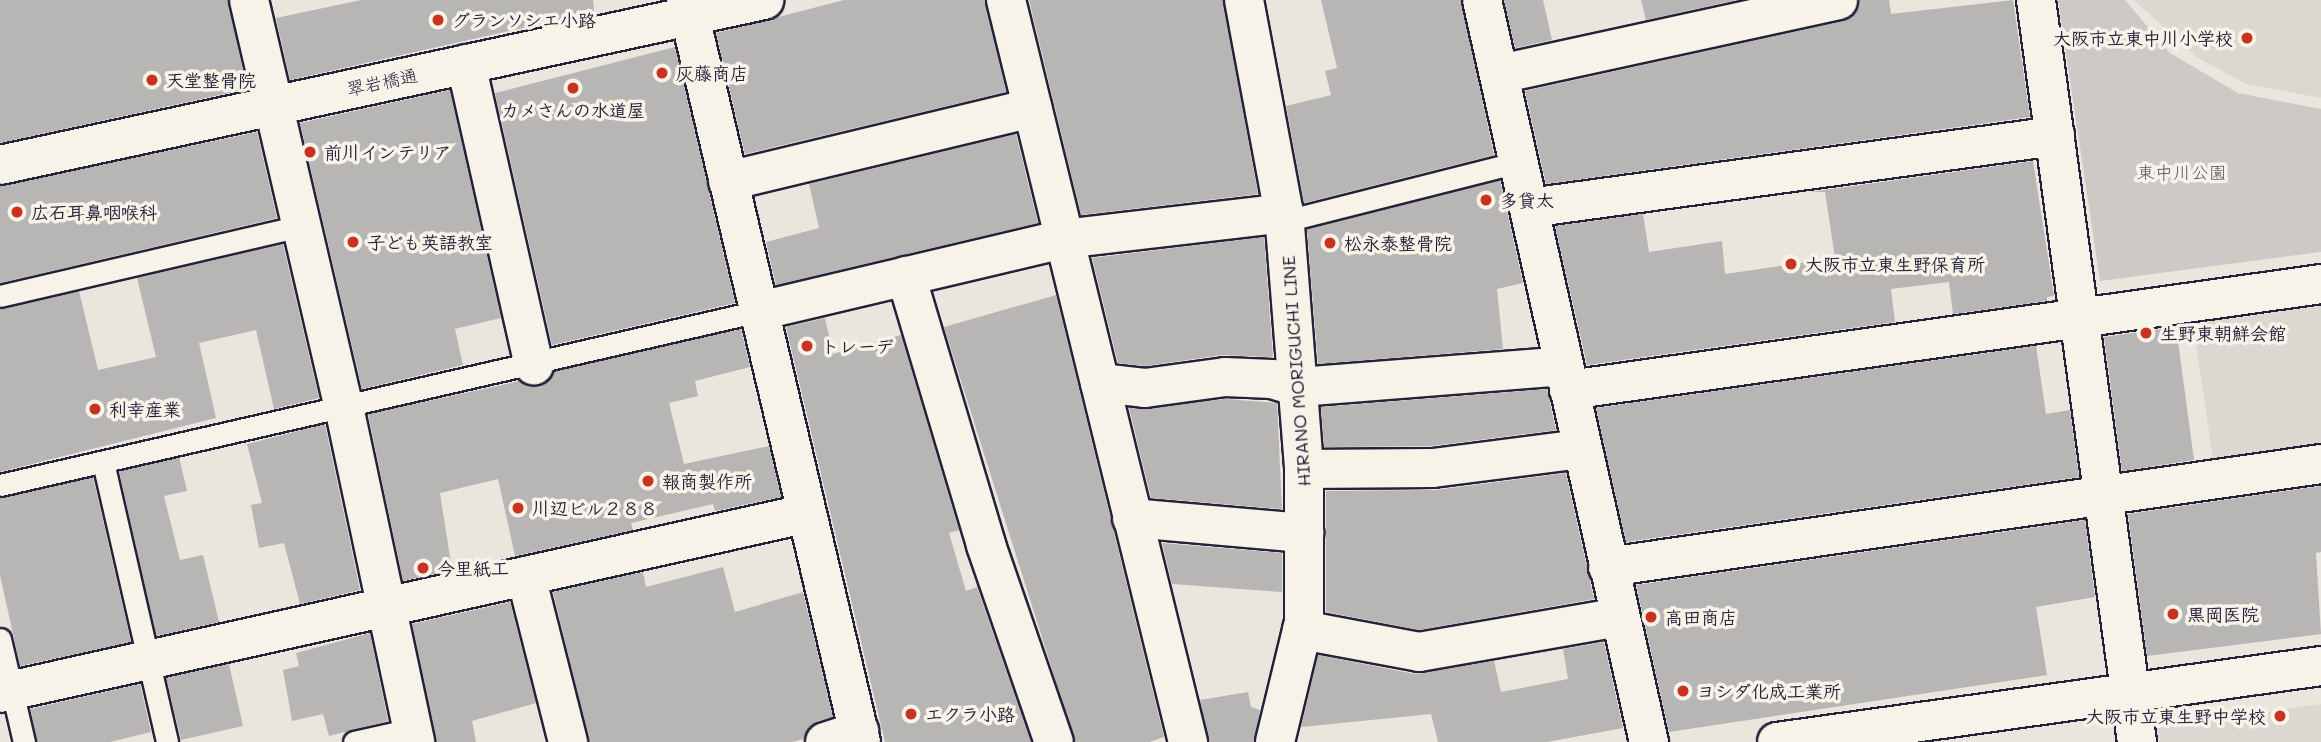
<!DOCTYPE html>
<html>
<head>
<meta charset="utf-8">
<style>
  body { margin:0 }
  #map { position:relative; width:2321px; height:742px; overflow:hidden; background:#eae6de; font-family:Mali,"Klee One",sans-serif }
  div>[style] { position:absolute }
  [style*='--x'] { left:calc(var(--x)*1px); top:calc(var(--y)*1px); width:calc(var(--w)*1px); rotate:calc(var(--a)*1deg) }
  .built>* { inset:0; background:#dbd8d2 }
  .green>* { inset:0; background:#cdc9c6 }
  .building>* { inset:0; background:#b8b6b5 }
  .roads { filter:drop-shadow(2px 0 #22223b) drop-shadow(-2px 0 #22223b) drop-shadow(0 2px #22223b) drop-shadow(0 -2px #22223b) }
  .lane>* { height:21px; margin:-10.5px; padding:0 10.5px; transform-origin:10.5px; border-radius:10.5px; background:#f7f3e8 }
  .street>* { height:38px; margin:-19px; padding:0 19px; transform-origin:19px; border-radius:19px; background:#f7f3e8 }
  .secondary>* { height:38px; margin:-19px; padding:0 19px; transform-origin:19px; border-radius:19px; background:#f7f3e8 }
  .dots>* { width:19px; height:19px; translate:-50% -50%; box-sizing:border-box; border:4px solid #f7f3e8; border-radius:50% }
  span { translate:-50% -50%; white-space:nowrap; text-align:center; line-height:1.15; -webkit-text-stroke:7px #f7f3e8; paint-order:stroke }
  .poi-label { font-size:18px; color:#22223b; font-weight:700 }
  .left { translate:0 -50%; text-align:left }
  .right { translate:-100% -50%; text-align:right }
  .street-label { font-size:18px; color:#22223b }
  .park-label { font-size:18px; color:#555465 }
</style>
</head>
<body>
<div id="map">
  <div class="built">
    <i style="clip-path:polygon(2134px 0,2321px 0,2321px 98px,2246px 84px,2195px 56px)"></i>
    <i style="clip-path:polygon(2321px 306px,2321px 449px,2214px 465px,2193px 324px)"></i>
    <i style="clip-path:polygon(2321px 704px,2321px 742px,2159px 742px,2157px 728px)"></i>
  </div>
  <div class="green">
    <i style="clip-path:polygon(2058px 0,2125px 0,2170px 53px,2238px 93px,2321px 109px,2321px 252px,2100px 281px)"></i>
  </div>
  <div class="building">
    <i style="clip-path:polygon(0 0,228px 0,247px 89px,0 143px)"></i>
    <i style="clip-path:polygon(361px 0,593px 0,594px 12px,290px 80px,276px 18px)"></i>
    <i style="clip-path:polygon(844px 0,985px 0,1006px 92px,745px 154px,716px 33px)"></i>
    <i style="clip-path:polygon(1029px 0,1223px 0,1258px 194px,1081px 215px)"></i>
    <i style="clip-path:polygon(1321px 0,1461px 0,1494px 155px,1304px 203px,1286px 106px,1331px 95px,1325px 71px,1337px 68px)"></i>
    <i style="clip-path:polygon(1504px 0,1543px 0,1552px 40px,1515px 48px)"></i>
    <i style="clip-path:polygon(1641px 0,1736px 0,1646px 20px)"></i>
    <i style="clip-path:polygon(1859px 0,1889px 0,1891px 14px,2013px 0,2030px 117px,1546px 184px,1525px 91px,1843px 21px,1853px 16px)"></i>
    <i style="clip-path:polygon(675px 47px,735px 303px,552px 345px,495px 93px)"></i>
    <i style="clip-path:polygon(450px 90px,501px 318px,455px 329px,463px 365px,362px 389px,300px 123px)"></i>
    <i style="clip-path:polygon(257px 132px,277px 218px,0 283px,0 186px)"></i>
    <i style="clip-path:polygon(1016px 134px,1038px 223px,776px 285px,766px 242px,819px 228px,809px 184px)"></i>
    <i style="clip-path:polygon(2033px 161px,2054px 296px,2047px 297px,2047px 301px,1953px 314px,1949px 282px,1891px 289px,1895px 322px,1587px 365px,1555px 226px,1643px 214px,1649px 252px,1722px 241px,1725px 274px,1835px 258px,1825px 192px,1810px 192px)"></i>
    <i style="clip-path:polygon(1500px 180px,1523px 283px,1497px 289px,1503px 349px,1318px 364px,1307px 229px)"></i>
    <i style="clip-path:polygon(1264px 237px,1273px 357px,1222px 355px,1145px 366px,1118px 363px,1092px 258px)"></i>
    <i style="clip-path:polygon(283px 244px,319px 398px,274px 409px,256px 330px,199px 343px,216px 418px,0 472px,0 309px,79px 291px,98px 370px,156px 357px,137px 278px)"></i>
    <i style="clip-path:polygon(1056px 295px,1164px 737px,1149px 742px,1075px 742px,944px 327px)"></i>
    <i style="clip-path:polygon(825px 318px,833px 354px,901px 335px,959px 530px,949px 533px,966px 591px,977px 587px,1031px 742px,885px 742px,786px 327px)"></i>
    <i style="clip-path:polygon(2176px 327px,2194px 460px,2122px 471px,2104px 337px)"></i>
    <i style="clip-path:polygon(741px 329px,750px 367px,695px 381px,698px 396px,669px 403px,684px 464px,769px 446px,781px 497px,715px 511px,713px 504px,631px 523px,633px 530px,515px 556px,498px 479px,440px 493px,452px 570px,403px 581px,368px 414px,520px 381px,539px 386px,555px 371px)"></i>
    <i style="clip-path:polygon(2036px 346px,2046px 414px,2070px 410px,2079px 477px,1626px 542px,1596px 408px)"></i>
    <i style="clip-path:polygon(1547px 389px,1556px 430px,1432px 446px,1324px 447px,1321px 407px)"></i>
    <i style="clip-path:polygon(1226px 399px,1277px 403px,1282px 509px,1151px 498px,1129px 408px)"></i>
    <i style="clip-path:polygon(325px 424px,360px 590px,300px 604px,284px 543px,259px 548px,251px 505px,262px 503px,247px 444px)"></i>
    <i style="clip-path:polygon(179px 457px,187px 491px,164px 496px,180px 560px,203px 555px,219px 622px,156px 636px,119px 471px)"></i>
    <i style="clip-path:polygon(1566px 473px,1594px 599px,1419px 630px,1326px 612px,1326px 491px,1436px 490px)"></i>
    <i style="clip-path:polygon(93px 477px,131px 642px,20px 666px,0 575px,0 498px)"></i>
    <i style="clip-path:polygon(2321px 486px,2321px 552px,2316px 553px,2321px 634px,2147px 656px,2128px 514px)"></i>
    <i style="clip-path:polygon(2085px 520px,2095px 597px,2036px 607px,2047px 675px,1669px 732px,1636px 585px)"></i>
    <i style="clip-path:polygon(1162px 543px,1282px 553px,1282px 592px,1172px 584px)"></i>
    <i style="clip-path:polygon(723px 567px,735px 612px,803px 592px,833px 717px,818px 721px,804px 739px,792px 742px,589px 742px,553px 592px,643px 572px,646px 587px)"></i>
    <i style="clip-path:polygon(510px 602px,536px 703px,472px 721px,476px 742px,436px 742px,412px 624px)"></i>
    <i style="clip-path:polygon(370px 633px,388px 721px,329px 736px,323px 714px,292px 721px,283px 670px,299px 666px,296px 653px)"></i>
    <i style="clip-path:polygon(1604px 642px,1623px 728px,1547px 742px,1438px 742px,1431px 714px,1301px 727px,1318px 655px,1415px 674px,1494px 661px,1501px 692px,1568px 679px,1563px 649px)"></i>
    <i style="clip-path:polygon(229px 664px,243px 726px,181px 740px,166px 678px)"></i>
    <i style="clip-path:polygon(140px 684px,151px 732px,110px 742px,37px 742px,30px 709px)"></i>
    <i style="clip-path:polygon(1248px 692px,1251px 707px,1260px 710px,1254px 742px,1209px 742px,1200px 700px)"></i>
  </div>
  <div class="roads">
    <div class="lane">
      <i style="--x:1285;--y:221;--w:241;--a:-14.2"></i>
      <i style="--x:0;--y:296;--w:309;--a:-13.1"></i>
      <i style="--x:103;--y:462;--w:287;--a:77.1"></i>
      <i style="--x:0;--y:485;--w:779;--a:-12.91"></i>
      <i style="--x:0;--y:639;--w:106;--a:76.9"></i>
      <i style="--x:354;--y:742;--w:59;--a:-12.6"></i>
    </div>
    <div class="street">
      <i style="--x:249;--y:0;--w:418;--a:76.9"></i>
      <i style="--x:344;--y:407;--w:342;--a:78"></i>
      <i style="--x:686;--y:0;--w:762;--a:76.73"></i>
      <i style="--x:1006;--y:0;--w:764;--a:76.22"></i>
      <i style="--x:1482;--y:0;--w:761;--a:77.32"></i>
      <i style="--x:2036;--y:0;--w:749;--a:82.25"></i>
      <i style="--x:466;--y:64;--w:309;--a:77.3"></i>
      <i style="--x:1500;--y:74;--w:346;--a:-12.3"></i>
      <i style="--x:0;--y:165;--w:782;--a:-12.19"></i>
      <i style="--x:728;--y:181;--w:313;--a:-13.5"></i>
      <i style="--x:1529;--y:208;--w:531;--a:-7.79"></i>
      <i style="--x:906;--y:276;--w:281;--a:73.4"></i>
      <i style="--x:986;--y:545;--w:208;--a:71"></i>
      <i style="--x:759;--y:311;--w:313;--a:-13.3"></i>
      <i style="--x:1064;--y:239;--w:222;--a:-6.7"></i>
      <i style="--x:1100;--y:383;--w:45;--a:6.3"></i>
      <i style="--x:1145;--y:388;--w:81;--a:-7.8"></i>
      <i style="--x:1225;--y:377;--w:47;--a:2.4"></i>
      <i style="--x:1272;--y:379;--w:28;--a:17"></i>
      <i style="--x:1299;--y:387;--w:266;--a:-4.5"></i>
      <i style="--x:1569;--y:390;--w:759;--a:-8.02"></i>
      <i style="--x:1304;--y:469;--w:129;--a:-0.4"></i>
      <i style="--x:1433;--y:468;--w:150;--a:-7.3"></i>
      <i style="--x:1132;--y:518;--w:173;--a:5"></i>
      <i style="--x:1608;--y:567;--w:720;--a:-8.22"></i>
      <i style="--x:526;--y:576;--w:171;--a:75.8"></i>
      <i style="--x:1302;--y:630;--w:119;--a:10.6"></i>
      <i style="--x:1419;--y:652;--w:203;--a:-9.9"></i>
      <i style="--x:0;--y:693;--w:824;--a:-12.55"></i>
      <i style="--x:825;--y:742;--w:36;--a:-18"></i>
    </div>
    <div class="secondary">
      <i style="--x:1244;--y:0;--w:217;--a:79.4"></i>
      <i style="--x:1284;--y:213;--w:257;--a:85.5"></i>
      <i style="--x:1304;--y:469;--w:153;--a:90"></i>
      <i style="--x:1304;--y:622;--w:123;--a:103.6"></i>
      <i style="--x:1777;--y:742;--w:549;--a:-7.95"></i>
    </div>
  </div>
  <div class="dots">
    <i style="left:438px;top:20px;background:#c8321e"></i>
    <i style="left:2247px;top:38px;background:#c8321e"></i>
    <i style="left:662px;top:73px;background:#c8321e"></i>
    <i style="left:152px;top:80px;background:#c8321e"></i>
    <i style="left:573px;top:88px;background:#c8321e"></i>
    <i style="left:310px;top:152px;background:#c8321e"></i>
    <i style="left:1486px;top:200px;background:#c8321e"></i>
    <i style="left:17px;top:212px;background:#c8321e"></i>
    <i style="left:353px;top:242px;background:#c8321e"></i>
    <i style="left:1330px;top:243px;background:#c8321e"></i>
    <i style="left:1791px;top:264px;background:#c8321e"></i>
    <i style="left:2146px;top:333px;background:#c8321e"></i>
    <i style="left:807px;top:346px;background:#c8321e"></i>
    <i style="left:95px;top:409px;background:#c8321e"></i>
    <i style="left:648px;top:481px;background:#c8321e"></i>
    <i style="left:518px;top:508px;background:#c8321e"></i>
    <i style="left:423px;top:568px;background:#c8321e"></i>
    <i style="left:2173px;top:614px;background:#c8321e"></i>
    <i style="left:1651px;top:617px;background:#c8321e"></i>
    <i style="left:1683px;top:691px;background:#c8321e"></i>
    <i style="left:911px;top:714px;background:#c8321e"></i>
    <i style="left:2280px;top:716px;background:#c8321e"></i>
  </div>
  <div class="poi-label">
    <span class="left" style="left:452px;top:20px">グランソシエ小路</span>
    <span class="right" style="left:2233px;top:38px">大阪市立東中川小学校</span>
    <span class="left" style="left:676px;top:73px">灰藤商店</span>
    <span class="left" style="left:166px;top:80px">天堂整骨院</span>
    <span style="left:573px;top:110px">カメさんの水道屋</span>
    <span class="left" style="left:324px;top:152px">前川インテリア</span>
    <span class="left" style="left:1500px;top:200px">多貸太</span>
    <span class="left" style="left:31px;top:212px">広石耳鼻咽喉科</span>
    <span class="left" style="left:367px;top:242px">子ども英語教室</span>
    <span class="left" style="left:1344px;top:243px">松永泰整骨院</span>
    <span class="left" style="left:1805px;top:264px">大阪市立東生野保育所</span>
    <span class="left" style="left:2160px;top:333px">生野東朝鮮会館</span>
    <span class="left" style="left:821px;top:346px">トレーデ</span>
    <span class="left" style="left:109px;top:409px">利幸産業</span>
    <span class="left" style="left:662px;top:481px">報商製作所</span>
    <span class="left" style="left:532px;top:508px">川辺ビル２８８</span>
    <span class="left" style="left:437px;top:568px">今里紙工</span>
    <span class="left" style="left:2187px;top:614px">黒岡医院</span>
    <span class="left" style="left:1665px;top:617px">高田商店</span>
    <span class="left" style="left:1697px;top:691px">ヨシダ化成工業所</span>
    <span class="left" style="left:925px;top:714px">エクラ小路</span>
    <span class="right" style="left:2266px;top:716px">大阪市立東生野中学校</span>
  </div>
  <div class="street-label">
    <span style="left:382px;top:82px;rotate:-12deg">翠岩橋通</span>
    <span style="left:1296px;top:371px;rotate:-94deg">HIRANO MORIGUCHI LINE</span>
  </div>
  <div class="park-label">
    <span style="left:2182px;top:172px">東中川公園</span>
  </div>
</div>
</body>
</html>
